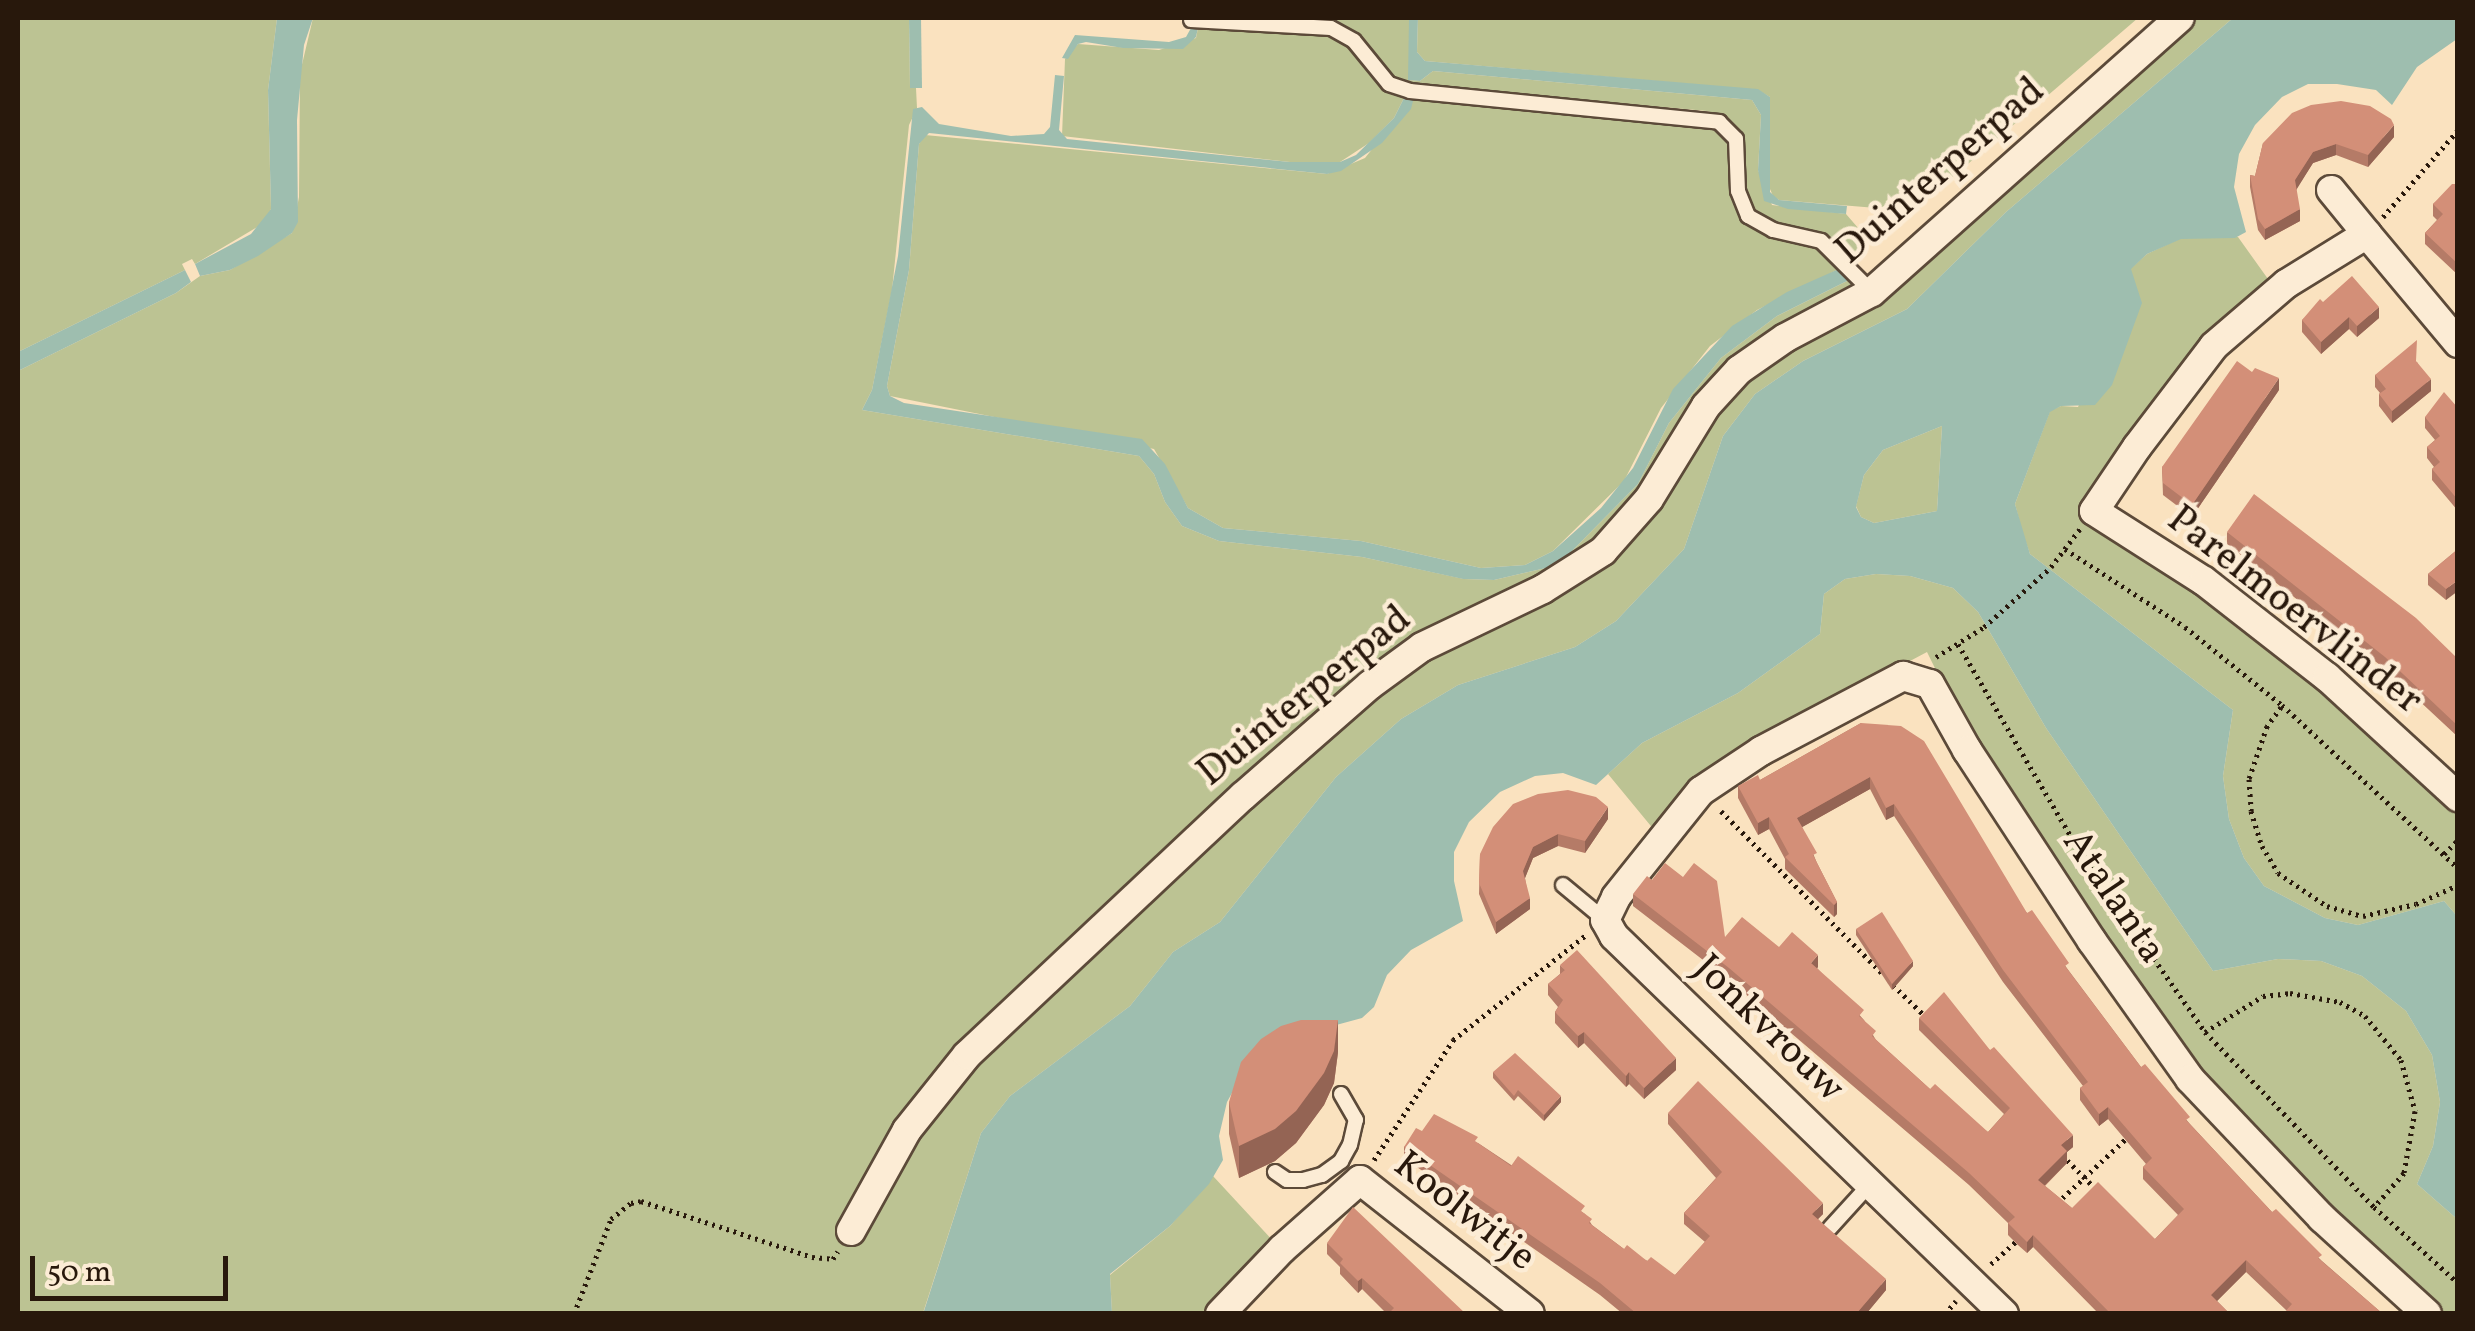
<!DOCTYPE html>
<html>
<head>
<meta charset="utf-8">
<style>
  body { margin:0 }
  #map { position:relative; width:2475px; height:1331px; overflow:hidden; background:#fae2bf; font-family:Vollkorn,serif }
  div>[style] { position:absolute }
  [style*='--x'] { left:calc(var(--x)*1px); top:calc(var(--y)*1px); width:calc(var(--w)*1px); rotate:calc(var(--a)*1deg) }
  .green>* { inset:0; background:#bcc393 }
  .water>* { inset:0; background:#9ebeaf }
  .path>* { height:5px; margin-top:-2.5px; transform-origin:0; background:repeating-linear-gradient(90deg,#28180c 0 2.5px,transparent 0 7.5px) }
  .roads { filter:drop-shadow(2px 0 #5c4a39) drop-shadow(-2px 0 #5c4a39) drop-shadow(0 2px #5c4a39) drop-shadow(0 -2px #5c4a39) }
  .lane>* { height:14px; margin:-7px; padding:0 7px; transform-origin:7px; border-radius:7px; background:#fcecd5 }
  .street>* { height:28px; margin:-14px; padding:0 14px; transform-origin:14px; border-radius:14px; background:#fcecd5 }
  .wall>* { inset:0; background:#b57b67 }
  .shaded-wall>* { inset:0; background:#946454 }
  .building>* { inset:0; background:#d38f78 }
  span { translate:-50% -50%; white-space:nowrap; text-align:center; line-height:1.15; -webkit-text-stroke:9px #fcecd5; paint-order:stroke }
  .street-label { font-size:40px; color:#28180c }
  .frame { position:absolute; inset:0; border:20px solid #28180c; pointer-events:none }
  .scale { position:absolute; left:30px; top:1256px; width:198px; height:45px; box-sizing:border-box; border:5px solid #28180c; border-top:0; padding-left:12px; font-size:30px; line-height:35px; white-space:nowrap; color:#28180c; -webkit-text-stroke:8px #fcecd5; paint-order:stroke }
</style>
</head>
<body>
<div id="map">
  <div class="green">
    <i style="clip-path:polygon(18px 18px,277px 18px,268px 90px,271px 209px,264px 223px,195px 264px,192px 259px,182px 264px,185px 270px,18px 352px)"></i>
    <i style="clip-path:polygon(313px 18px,909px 18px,910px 88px,916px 88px,917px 108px,909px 125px,892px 290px,872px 390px,862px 410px,1139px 456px,1154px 474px,1165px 502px,1182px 526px,1219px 541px,1362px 557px,1464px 579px,1494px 580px,1546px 568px,1570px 553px,1638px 484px,1669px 423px,1721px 358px,1777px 316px,1851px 279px,1857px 286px,1855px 294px,1757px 348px,1717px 383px,1644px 496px,1598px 546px,1540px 584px,1418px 641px,1366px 680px,1239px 791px,999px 1015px,962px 1051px,902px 1127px,845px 1228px,857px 1232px,912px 1133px,971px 1059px,1314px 742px,1426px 652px,1546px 595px,1607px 555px,1653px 502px,1711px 410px,1743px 374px,1788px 343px,1902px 283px,1984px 196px,2189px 18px,2233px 18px,2006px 212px,1907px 309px,1803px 361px,1755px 394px,1723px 436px,1684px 549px,1616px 621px,1575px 647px,1458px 685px,1401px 719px,1336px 777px,1220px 922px,1173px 952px,1130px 1006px,1010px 1096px,981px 1133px,923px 1313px,18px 1314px,18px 371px,176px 293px,200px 276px,230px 270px,292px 233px,299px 197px,300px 73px)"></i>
    <i style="clip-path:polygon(1272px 18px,1409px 18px,1409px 80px,1420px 81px,1433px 71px,1752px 100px,1761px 115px,1758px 170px,1772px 205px,1846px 214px,1859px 229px,1859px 258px,1854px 263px,1824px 236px,1775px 224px,1752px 211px,1744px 190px,1742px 137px,1722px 116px,1707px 111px,1414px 85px,1392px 79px,1359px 37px,1346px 29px,1333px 22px)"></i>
    <i style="clip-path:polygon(1418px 18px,2138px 18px,1913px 211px,1779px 200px,1773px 196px,1767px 182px,1770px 97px,1758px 90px,1425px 61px,1417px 52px)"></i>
    <i style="clip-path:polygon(1198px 28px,1330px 34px,1350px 45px,1374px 80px,1405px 96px,1394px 118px,1369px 143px,1340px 162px,1290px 162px,1062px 136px,1065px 59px,1078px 44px,1159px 50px,1196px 38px)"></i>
    <i style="clip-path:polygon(1414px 97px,1716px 127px,1731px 141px,1732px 191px,1743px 219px,1771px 236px,1819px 246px,1841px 268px,1757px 310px,1710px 346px,1661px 408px,1624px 481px,1553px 551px,1525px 565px,1481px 568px,1361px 541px,1223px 528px,1188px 508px,1154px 449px,890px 396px,887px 386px,909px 270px,919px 144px,925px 135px,1327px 174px,1365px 158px)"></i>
    <i style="clip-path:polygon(2238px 237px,2273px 286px,2103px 515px,2213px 595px,2457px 803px,2457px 916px,2444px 901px,2358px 925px,2325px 918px,2264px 886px,2244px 858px,2229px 819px,2223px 776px,2233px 710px,2030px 554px,2022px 531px,2015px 504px,2050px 411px,2061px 406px,2078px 407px,2134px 282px,2130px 269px,2147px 254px,2181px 238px)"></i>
    <i style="clip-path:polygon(1942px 426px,1937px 511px,1874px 523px,1861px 517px,1856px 506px,1864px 475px,1883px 450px)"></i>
    <i style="clip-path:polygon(1876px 574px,1910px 576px,1953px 588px,1978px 612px,2046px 728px,2213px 971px,2278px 959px,2321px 961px,2362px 976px,2406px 1011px,2432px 1055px,2440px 1102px,2433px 1146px,2417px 1184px,2457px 1219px,2457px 1313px,2446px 1313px,2375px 1254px,2228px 1105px,2122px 979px,1957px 713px,1927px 652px,1761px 740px,1655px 831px,1608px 774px,1642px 743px,1738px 693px,1820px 634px,1824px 594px,1845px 579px)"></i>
    <i style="clip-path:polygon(1213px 1176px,1276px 1244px,1208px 1313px,1112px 1313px,1110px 1275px,1170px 1226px)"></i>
  </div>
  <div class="water">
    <i style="clip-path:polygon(277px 18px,313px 18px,304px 45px,297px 120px,298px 222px,292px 233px,258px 256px,230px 270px,200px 276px,195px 264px,251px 234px,271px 209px,268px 90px)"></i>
    <i style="clip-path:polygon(909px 18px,921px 18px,922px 88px,910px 88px)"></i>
    <i style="clip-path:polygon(1409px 18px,1418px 18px,1417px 52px,1425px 61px,1758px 89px,1770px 97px,1770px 192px,1779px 200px,1847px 206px,1846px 214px,1788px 209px,1764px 201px,1758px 170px,1761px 115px,1752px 100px,1433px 71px,1420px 81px,1408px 80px)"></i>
    <i style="clip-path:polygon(evenodd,2233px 18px,2457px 18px,2457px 39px,2417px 67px,2392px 105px,2376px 90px,2337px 84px,2308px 84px,2282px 97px,2255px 125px,2239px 154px,2234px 187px,2246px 232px,2235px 238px,2181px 239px,2147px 254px,2131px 269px,2142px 303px,2112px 385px,2095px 405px,2061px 406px,2050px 412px,2015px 504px,2030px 554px,2233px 710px,2223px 776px,2229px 819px,2244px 858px,2264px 886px,2325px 918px,2358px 925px,2444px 901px,2457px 916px,2457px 1219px,2417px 1184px,2433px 1146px,2440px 1102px,2432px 1055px,2406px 1011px,2362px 976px,2321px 961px,2278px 959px,2213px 971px,2046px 728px,1978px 612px,1953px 588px,1910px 576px,1876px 574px,1845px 579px,1824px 594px,1820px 634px,1738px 693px,1642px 743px,1596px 785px,1563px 773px,1535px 776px,1500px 792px,1469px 822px,1454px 852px,1454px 881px,1463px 921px,1411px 950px,1387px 975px,1374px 1007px,1362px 1018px,1314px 1031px,1243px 1073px,1227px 1102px,1219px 1136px,1223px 1160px,1209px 1184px,1170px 1226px,1110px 1274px,1112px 1313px,923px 1314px,981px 1133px,1010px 1096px,1130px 1006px,1173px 952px,1220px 922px,1336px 777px,1401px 719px,1458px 685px,1575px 647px,1616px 621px,1684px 549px,1723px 436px,1755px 394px,1803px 361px,1907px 309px,2006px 212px,2233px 18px,1942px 426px,1937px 511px,1874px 523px,1861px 517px,1856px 507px,1864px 475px,1883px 450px,1942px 426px)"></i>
    <i style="clip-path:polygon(1191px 28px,1198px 28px,1196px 37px,1183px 49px,1123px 48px,1086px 42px,1078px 44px,1068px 59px,1062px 58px,1075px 35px,1169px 42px,1186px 37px)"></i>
    <i style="clip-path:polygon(1055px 75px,1064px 76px,1059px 130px,1067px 139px,1290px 162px,1340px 162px,1356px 155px,1394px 118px,1405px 96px,1414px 97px,1411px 109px,1382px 143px,1341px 171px,1327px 174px,929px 133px,919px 144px,909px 270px,887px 386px,890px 396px,904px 403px,1142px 439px,1165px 464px,1188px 508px,1223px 528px,1361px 541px,1481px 568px,1525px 565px,1553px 551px,1601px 508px,1633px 468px,1673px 389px,1732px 326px,1787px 292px,1841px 268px,1851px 279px,1777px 316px,1721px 358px,1669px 423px,1638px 484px,1570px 553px,1546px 568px,1494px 580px,1463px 579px,1362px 557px,1219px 541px,1182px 526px,1165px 502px,1154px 474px,1139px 456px,862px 410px,872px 390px,898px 256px,913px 109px,922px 107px,939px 124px,1011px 136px,1044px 134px,1050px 127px)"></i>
    <i style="clip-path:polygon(185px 270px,191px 282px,176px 293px,18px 371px,18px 352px)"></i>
  </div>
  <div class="path">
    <i style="--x:2383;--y:217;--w:115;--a:-49.2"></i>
    <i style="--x:2065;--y:549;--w:143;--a:33"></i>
    <i style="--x:2185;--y:627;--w:124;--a:38.8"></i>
    <i style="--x:2282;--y:705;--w:240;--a:42.8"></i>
    <i style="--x:1958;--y:644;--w:243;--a:59.6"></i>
    <i style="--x:2081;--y:854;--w:217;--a:55.1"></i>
    <i style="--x:2205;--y:1032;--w:243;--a:46"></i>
    <i style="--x:2374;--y:1207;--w:113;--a:42.1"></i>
    <i style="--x:1936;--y:657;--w:57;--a:-32"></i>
    <i style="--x:1984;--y:627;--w:90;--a:-41.8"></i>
    <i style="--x:2051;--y:567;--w:48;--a:-52.7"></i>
    <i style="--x:2281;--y:707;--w:24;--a:126"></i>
    <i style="--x:2267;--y:726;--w:56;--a:108.8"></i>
    <i style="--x:2249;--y:779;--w:32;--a:86"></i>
    <i style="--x:2251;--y:811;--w:37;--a:73"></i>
    <i style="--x:2262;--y:846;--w:31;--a:59"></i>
    <i style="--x:2278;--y:873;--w:59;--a:34"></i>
    <i style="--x:2327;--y:906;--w:37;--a:16"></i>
    <i style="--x:2363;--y:916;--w:54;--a:-12.8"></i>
    <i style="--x:2416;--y:904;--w:46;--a:-24.3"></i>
    <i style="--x:1721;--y:811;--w:228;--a:45.2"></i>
    <i style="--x:2444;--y:854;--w:20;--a:-45"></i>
    <i style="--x:1893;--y:985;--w:45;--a:44.1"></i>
    <i style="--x:2205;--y:1032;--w:68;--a:-31.8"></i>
    <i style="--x:2263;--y:996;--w:27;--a:-6"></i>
    <i style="--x:2290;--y:993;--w:51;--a:10.2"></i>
    <i style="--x:2340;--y:1002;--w:29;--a:29"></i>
    <i style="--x:2365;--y:1016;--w:57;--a:50.7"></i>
    <i style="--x:2401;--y:1060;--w:53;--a:74.6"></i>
    <i style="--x:2415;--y:1111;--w:63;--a:100.1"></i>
    <i style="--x:2404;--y:1173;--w:45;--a:131.4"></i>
    <i style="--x:2062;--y:1155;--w:49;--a:45"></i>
    <i style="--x:1374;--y:1160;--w:144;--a:-56.6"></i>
    <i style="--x:1453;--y:1040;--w:171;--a:-38.3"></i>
    <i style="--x:2057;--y:1203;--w:100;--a:-43"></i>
    <i style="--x:1991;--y:1264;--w:39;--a:-42"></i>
    <i style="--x:574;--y:1314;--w:102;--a:-68.7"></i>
    <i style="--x:611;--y:1219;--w:26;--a:-39"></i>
    <i style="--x:631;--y:1203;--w:10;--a:-11"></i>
    <i style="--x:641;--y:1201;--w:180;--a:18.1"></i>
    <i style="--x:812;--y:1257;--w:21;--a:5"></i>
    <i style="--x:833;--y:1259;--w:9;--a:-58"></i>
    <i style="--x:1894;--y:1314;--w:7;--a:0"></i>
    <i style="--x:1945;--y:1314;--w:17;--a:-50"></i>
  </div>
  <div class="roads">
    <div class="lane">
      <i style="--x:1191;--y:20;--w:140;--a:3.3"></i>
      <i style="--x:1331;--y:28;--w:26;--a:29"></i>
      <i style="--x:1354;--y:41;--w:55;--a:50.9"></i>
      <i style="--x:1389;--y:84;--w:22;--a:18"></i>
      <i style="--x:1410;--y:91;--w:311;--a:5.7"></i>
      <i style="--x:1719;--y:122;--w:24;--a:45"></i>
      <i style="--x:1736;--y:139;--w:52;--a:87.8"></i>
      <i style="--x:1738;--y:191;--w:27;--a:68"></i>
      <i style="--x:1748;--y:216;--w:29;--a:29"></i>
      <i style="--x:1773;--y:230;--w:49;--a:12.9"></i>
      <i style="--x:1821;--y:241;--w:72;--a:45"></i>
      <i style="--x:1563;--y:885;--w:55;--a:39.8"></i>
      <i style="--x:1275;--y:1172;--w:14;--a:34"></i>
      <i style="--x:1287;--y:1180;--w:16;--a:0"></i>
      <i style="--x:1303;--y:1180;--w:20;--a:-15"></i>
      <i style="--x:1322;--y:1175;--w:24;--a:-36"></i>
      <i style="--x:1341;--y:1161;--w:18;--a:-61"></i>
      <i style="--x:1350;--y:1145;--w:26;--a:-77"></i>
      <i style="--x:1356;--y:1120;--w:30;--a:-120"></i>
      <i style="--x:1830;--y:1228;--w:59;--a:-47.7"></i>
    </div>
    <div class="street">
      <i style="--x:2331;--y:190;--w:57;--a:50.7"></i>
      <i style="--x:2458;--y:343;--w:142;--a:-129.9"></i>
      <i style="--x:2367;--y:234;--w:95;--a:148.3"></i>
      <i style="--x:2286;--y:284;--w:95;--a:139.3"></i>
      <i style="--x:2214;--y:346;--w:127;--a:127.3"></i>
      <i style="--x:2137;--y:447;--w:77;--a:123.9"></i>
      <i style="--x:2094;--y:511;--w:130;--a:32.5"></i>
      <i style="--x:2204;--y:581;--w:156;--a:38"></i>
      <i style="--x:2327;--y:677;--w:178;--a:42.5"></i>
      <i style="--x:851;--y:1231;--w:115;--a:-61"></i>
      <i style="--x:907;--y:1130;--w:96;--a:-51.3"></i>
      <i style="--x:967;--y:1055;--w:378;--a:-43.2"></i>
      <i style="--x:1243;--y:796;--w:169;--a:-41.2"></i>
      <i style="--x:1370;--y:685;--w:64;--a:-36.2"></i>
      <i style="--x:1422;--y:647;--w:134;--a:-25.6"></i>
      <i style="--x:1543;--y:589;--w:71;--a:-32.3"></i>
      <i style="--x:1603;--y:551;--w:69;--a:-48.5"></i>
      <i style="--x:1649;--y:499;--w:109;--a:-58.5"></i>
      <i style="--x:1706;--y:406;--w:49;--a:-47.5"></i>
      <i style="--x:1739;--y:370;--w:56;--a:-34.8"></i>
      <i style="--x:1785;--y:338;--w:98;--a:-27.9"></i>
      <i style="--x:1872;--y:292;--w:412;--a:-41.7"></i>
      <i style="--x:1220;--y:1314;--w:90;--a:-46.4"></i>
      <i style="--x:1282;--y:1249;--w:104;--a:-41.5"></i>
      <i style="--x:1360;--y:1180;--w:216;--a:38.2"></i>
      <i style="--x:2004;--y:1314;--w:543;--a:-135.9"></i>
      <i style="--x:1614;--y:936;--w:18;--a:-119"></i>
      <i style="--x:1605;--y:920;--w:25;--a:-64"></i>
      <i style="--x:1616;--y:897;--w:136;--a:-51.3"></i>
      <i style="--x:1701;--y:791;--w:72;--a:-33.7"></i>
      <i style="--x:1761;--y:751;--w:161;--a:-27.8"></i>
      <i style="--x:1903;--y:676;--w:28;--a:17"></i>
      <i style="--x:1930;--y:684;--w:76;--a:60.7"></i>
      <i style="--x:1967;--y:750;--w:228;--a:56.8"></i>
      <i style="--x:2092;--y:941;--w:169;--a:54.6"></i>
      <i style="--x:2190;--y:1079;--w:192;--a:46.5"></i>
      <i style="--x:2322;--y:1218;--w:142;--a:42.4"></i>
    </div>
  </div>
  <div class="wall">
    <i style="clip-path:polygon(2394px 137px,2368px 167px,2336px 155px,2313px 163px,2296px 189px,2300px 221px,2265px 240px,2258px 230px,2250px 187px,2250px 175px,2255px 176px,2263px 143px)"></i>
    <i style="clip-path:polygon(2458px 184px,2458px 275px,2425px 244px,2425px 233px,2437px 220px,2433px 216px,2433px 204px)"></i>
    <i style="clip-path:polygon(2323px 302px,2379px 318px,2357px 337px,2349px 329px,2321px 354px,2302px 332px,2302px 320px)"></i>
    <i style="clip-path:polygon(2417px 362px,2431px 391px,2392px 423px,2379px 406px,2379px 394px,2380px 393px,2375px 387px,2375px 375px)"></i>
    <i style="clip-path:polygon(2279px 390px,2192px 517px,2163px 495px,2162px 467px)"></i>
    <i style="clip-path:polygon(2458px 408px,2458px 511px,2432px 480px,2432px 469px,2434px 467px,2427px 458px,2427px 447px,2435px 440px,2425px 428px,2425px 417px)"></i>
    <i style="clip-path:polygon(2227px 532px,2458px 659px,2458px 737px,2385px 669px,2227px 544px)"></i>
    <i style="clip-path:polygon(2458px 549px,2446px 600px,2428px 585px,2428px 574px)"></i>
    <i style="clip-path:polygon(1861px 723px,2027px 913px,2069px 971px,2141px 1067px,2190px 1124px,2272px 1212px,2322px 1261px,2383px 1314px,2286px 1310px,2246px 1272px,2217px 1301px,2230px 1314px,2099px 1314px,2033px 1247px,2027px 1253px,2018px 1245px,2008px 1235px,2008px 1223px,1969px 1185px,1729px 980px,1633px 906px,1633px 894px,1725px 937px,1779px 947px,1818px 967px,1817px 968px,1864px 1020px,1876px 1040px,1930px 1089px,1988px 1132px,2004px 1114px,1919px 1030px,1919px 1018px,1990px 1050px,2073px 1147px,2067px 1152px,2067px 1163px,2045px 1186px,2072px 1208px,2155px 1239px,2178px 1215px,2143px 1179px,2143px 1167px,2146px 1164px,2108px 1119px,2099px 1126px,2080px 1100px,2080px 1088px,2083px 1086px,2003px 982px,1894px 816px,1886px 820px,1870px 789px,1802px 827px,1817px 863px,1837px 902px,1837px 914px,1834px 917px,1785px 869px,1785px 859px,1769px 829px,1758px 835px,1738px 798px,1738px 786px,1760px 780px)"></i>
    <i style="clip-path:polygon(1608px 819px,1585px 853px,1558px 846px,1533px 858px,1525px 878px,1530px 909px,1496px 934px,1479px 894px,1480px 854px)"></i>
    <i style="clip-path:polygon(1856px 929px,1913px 966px,1892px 990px,1856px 935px)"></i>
    <i style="clip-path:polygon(1560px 965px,1676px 1070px,1644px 1099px,1629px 1084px,1626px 1087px,1584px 1043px,1578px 1048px,1555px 1023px,1555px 1012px,1558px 1007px,1548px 995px,1548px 984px,1560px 974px)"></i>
    <i style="clip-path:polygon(1338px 1052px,1334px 1083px,1324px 1105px,1296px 1143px,1275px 1161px,1239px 1178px,1229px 1134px,1229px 1102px)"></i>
    <i style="clip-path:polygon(1493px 1072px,1561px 1102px,1544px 1121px,1518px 1096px,1514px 1101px,1493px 1078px)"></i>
    <i style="clip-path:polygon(1668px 1113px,1823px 1214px,1818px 1219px,1886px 1290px,1866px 1314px,1623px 1314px,1600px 1295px,1404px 1158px,1404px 1147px,1422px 1131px,1478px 1143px,1585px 1214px,1592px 1225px,1624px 1249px,1675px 1275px,1705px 1242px,1684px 1224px,1684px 1213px,1716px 1178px,1668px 1124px)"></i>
    <i style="clip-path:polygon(1327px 1243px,1466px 1314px,1387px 1314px,1362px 1289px,1358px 1293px,1340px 1274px,1340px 1267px,1327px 1254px)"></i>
  </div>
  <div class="shaded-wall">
    <i style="clip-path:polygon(2394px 125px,2394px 137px,2368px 167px,2368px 155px)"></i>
    <i style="clip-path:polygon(2336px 144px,2336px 155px,2313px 163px,2295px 192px,2295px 180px,2313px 152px)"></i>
    <i style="clip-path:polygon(2300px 209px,2300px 221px,2265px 240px,2265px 229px)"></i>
    <i style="clip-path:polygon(2379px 307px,2379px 318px,2357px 337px,2357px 326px)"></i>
    <i style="clip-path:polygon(2349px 317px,2349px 329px,2321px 354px,2321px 342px)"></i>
    <i style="clip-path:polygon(2279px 378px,2279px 390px,2192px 517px,2192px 505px)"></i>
    <i style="clip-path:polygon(2431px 379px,2431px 391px,2392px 423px,2392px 411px)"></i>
    <i style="clip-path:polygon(2458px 580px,2458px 591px,2446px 600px,2446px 589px)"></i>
    <i style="clip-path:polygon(1870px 777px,1870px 789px,1797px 830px,1797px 818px)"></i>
    <i style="clip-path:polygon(1894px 804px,1894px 816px,1886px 820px,1886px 808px)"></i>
    <i style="clip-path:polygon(1608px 807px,1608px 819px,1585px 853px,1585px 841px)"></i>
    <i style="clip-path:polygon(1769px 817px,1769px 829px,1758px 835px,1758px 823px)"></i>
    <i style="clip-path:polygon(1558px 834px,1558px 846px,1533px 858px,1523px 883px,1523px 871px,1533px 847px)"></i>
    <i style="clip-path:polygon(1530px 898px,1530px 909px,1496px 934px,1496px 922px)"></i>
    <i style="clip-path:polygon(1837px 902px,1837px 914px,1834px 917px,1834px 905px)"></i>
    <i style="clip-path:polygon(1818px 955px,1818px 967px,1811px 975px,1811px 963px)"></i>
    <i style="clip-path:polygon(1913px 961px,1913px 966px,1892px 990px,1892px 984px)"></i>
    <i style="clip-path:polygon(1338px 1020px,1338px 1052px,1334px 1083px,1324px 1105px,1296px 1143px,1275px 1161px,1239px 1178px,1239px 1146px)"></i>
    <i style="clip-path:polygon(1584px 1032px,1584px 1043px,1578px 1048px,1578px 1036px)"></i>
    <i style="clip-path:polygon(1676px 1058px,1676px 1070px,1644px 1099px,1644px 1088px)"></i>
    <i style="clip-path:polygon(1629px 1072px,1629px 1084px,1626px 1087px,1626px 1076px)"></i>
    <i style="clip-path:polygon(1561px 1096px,1561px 1102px,1544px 1121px,1544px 1115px)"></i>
    <i style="clip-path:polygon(2108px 1107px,2108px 1119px,2099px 1126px,2099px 1114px)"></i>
    <i style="clip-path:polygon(2073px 1135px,2073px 1147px,2067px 1152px,2067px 1163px,2038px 1192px,2038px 1180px,2061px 1145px)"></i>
    <i style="clip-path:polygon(1823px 1203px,1823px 1214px,1812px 1225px,1812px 1214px)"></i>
    <i style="clip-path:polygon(2033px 1235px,2033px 1247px,2027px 1253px,2027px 1242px)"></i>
    <i style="clip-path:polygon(2246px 1260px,2246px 1272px,2211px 1307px,2211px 1295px)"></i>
    <i style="clip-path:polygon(1362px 1278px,1362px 1289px,1358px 1293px,1358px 1281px)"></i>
    <i style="clip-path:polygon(1886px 1279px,1886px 1290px,1866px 1314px,1856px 1314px)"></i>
  </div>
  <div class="building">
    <i style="clip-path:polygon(2341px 101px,2370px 106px,2391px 119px,2394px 125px,2368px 155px,2336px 144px,2313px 152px,2295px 180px,2300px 209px,2265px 229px,2258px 219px,2250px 175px,2255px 176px,2263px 143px,2292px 113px,2311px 105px)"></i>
    <i style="clip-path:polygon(2452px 184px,2458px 184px,2458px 264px,2425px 233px,2443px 214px,2433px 204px)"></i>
    <i style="clip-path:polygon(2352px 276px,2379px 307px,2357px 326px,2349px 317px,2321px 342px,2302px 320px,2320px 299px,2323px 302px)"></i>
    <i style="clip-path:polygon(2417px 340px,2416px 361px,2431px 379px,2392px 411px,2379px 394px,2386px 389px,2375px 375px)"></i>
    <i style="clip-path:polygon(2237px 361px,2252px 372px,2255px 368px,2279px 378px,2192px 505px,2163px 483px,2162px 467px)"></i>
    <i style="clip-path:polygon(2444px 392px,2458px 408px,2458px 500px,2432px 469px,2440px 462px,2427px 447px,2440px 436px,2425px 417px)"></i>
    <i style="clip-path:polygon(2254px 494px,2416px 618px,2458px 659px,2458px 726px,2385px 657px,2227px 532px)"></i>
    <i style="clip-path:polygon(2458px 549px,2458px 580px,2446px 589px,2428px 574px)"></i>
    <i style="clip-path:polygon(1861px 723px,1901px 726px,1924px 741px,2027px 913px,2032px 910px,2069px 963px,2065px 966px,2141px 1067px,2145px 1064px,2190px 1117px,2186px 1120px,2272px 1212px,2276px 1209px,2322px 1255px,2318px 1258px,2383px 1314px,2283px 1314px,2292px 1304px,2246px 1260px,2211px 1295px,2230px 1314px,2111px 1314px,2033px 1235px,2027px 1242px,2008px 1223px,2015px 1217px,1969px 1173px,1729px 968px,1633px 894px,1647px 876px,1652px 880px,1665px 863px,1683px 877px,1694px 863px,1717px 881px,1725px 937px,1742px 917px,1779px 947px,1792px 932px,1818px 955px,1811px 963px,1864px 1010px,1859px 1016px,1876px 1031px,1872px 1036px,1930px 1089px,1935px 1084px,1988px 1132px,2010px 1108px,1919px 1018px,1944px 992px,1990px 1050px,1994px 1047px,2073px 1135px,2061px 1145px,2067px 1151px,2038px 1180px,2072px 1208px,2098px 1182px,2155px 1239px,2184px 1209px,2143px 1167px,2152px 1158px,2108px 1107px,2099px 1114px,2080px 1088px,2088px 1082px,2003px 970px,1894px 804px,1886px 808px,1870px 777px,1797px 818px,1817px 853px,1813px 855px,1837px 902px,1834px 905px,1785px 857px,1789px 854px,1769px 817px,1758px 823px,1738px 786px,1758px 775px,1760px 780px)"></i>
    <i style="clip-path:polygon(1568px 790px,1596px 797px,1608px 807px,1585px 841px,1558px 834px,1533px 847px,1523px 871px,1530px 898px,1496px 922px,1479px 883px,1480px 854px,1493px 827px,1513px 804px,1538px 794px)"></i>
    <i style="clip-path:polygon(1882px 912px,1913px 961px,1892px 984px,1856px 929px)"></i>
    <i style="clip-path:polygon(1577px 950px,1676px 1058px,1644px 1088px,1629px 1072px,1626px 1076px,1584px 1032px,1578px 1036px,1555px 1012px,1563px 1000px,1548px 984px,1565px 970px,1560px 965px)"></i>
    <i style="clip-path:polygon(1301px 1020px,1338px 1020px,1334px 1051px,1324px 1073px,1296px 1111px,1275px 1129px,1239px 1146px,1229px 1102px,1241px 1062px,1261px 1039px,1281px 1026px)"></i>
    <i style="clip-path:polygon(1515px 1053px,1561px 1096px,1544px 1115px,1518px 1090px,1514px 1096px,1493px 1072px)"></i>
    <i style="clip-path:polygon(1698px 1081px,1823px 1203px,1812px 1214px,1886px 1279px,1856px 1314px,1637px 1314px,1600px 1283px,1404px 1147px,1416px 1128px,1422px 1131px,1434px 1114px,1478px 1137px,1475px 1141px,1511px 1166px,1518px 1156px,1585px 1206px,1581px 1211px,1592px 1219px,1589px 1223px,1624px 1249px,1627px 1245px,1647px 1261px,1651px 1257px,1675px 1275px,1710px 1236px,1684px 1213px,1722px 1172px,1668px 1113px)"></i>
    <i style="clip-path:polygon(1353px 1207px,1466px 1314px,1393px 1314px,1391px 1311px,1394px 1308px,1362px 1278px,1358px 1281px,1340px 1263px,1343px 1259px,1327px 1243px)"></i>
  </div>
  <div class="street-label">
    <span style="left:1941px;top:172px;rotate:-41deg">Duinterperpad</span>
    <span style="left:2294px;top:611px;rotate:38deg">Parelmoervlinder</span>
    <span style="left:1305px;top:697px;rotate:-39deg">Duinterperpad</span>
    <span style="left:2113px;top:897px;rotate:56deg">Atalanta</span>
    <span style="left:1768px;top:1029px;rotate:44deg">Jonkvrouw</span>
    <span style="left:1464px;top:1212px;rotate:38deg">Koolwitje</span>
  </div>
  <div class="frame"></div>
  <div class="scale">50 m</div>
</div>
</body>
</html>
